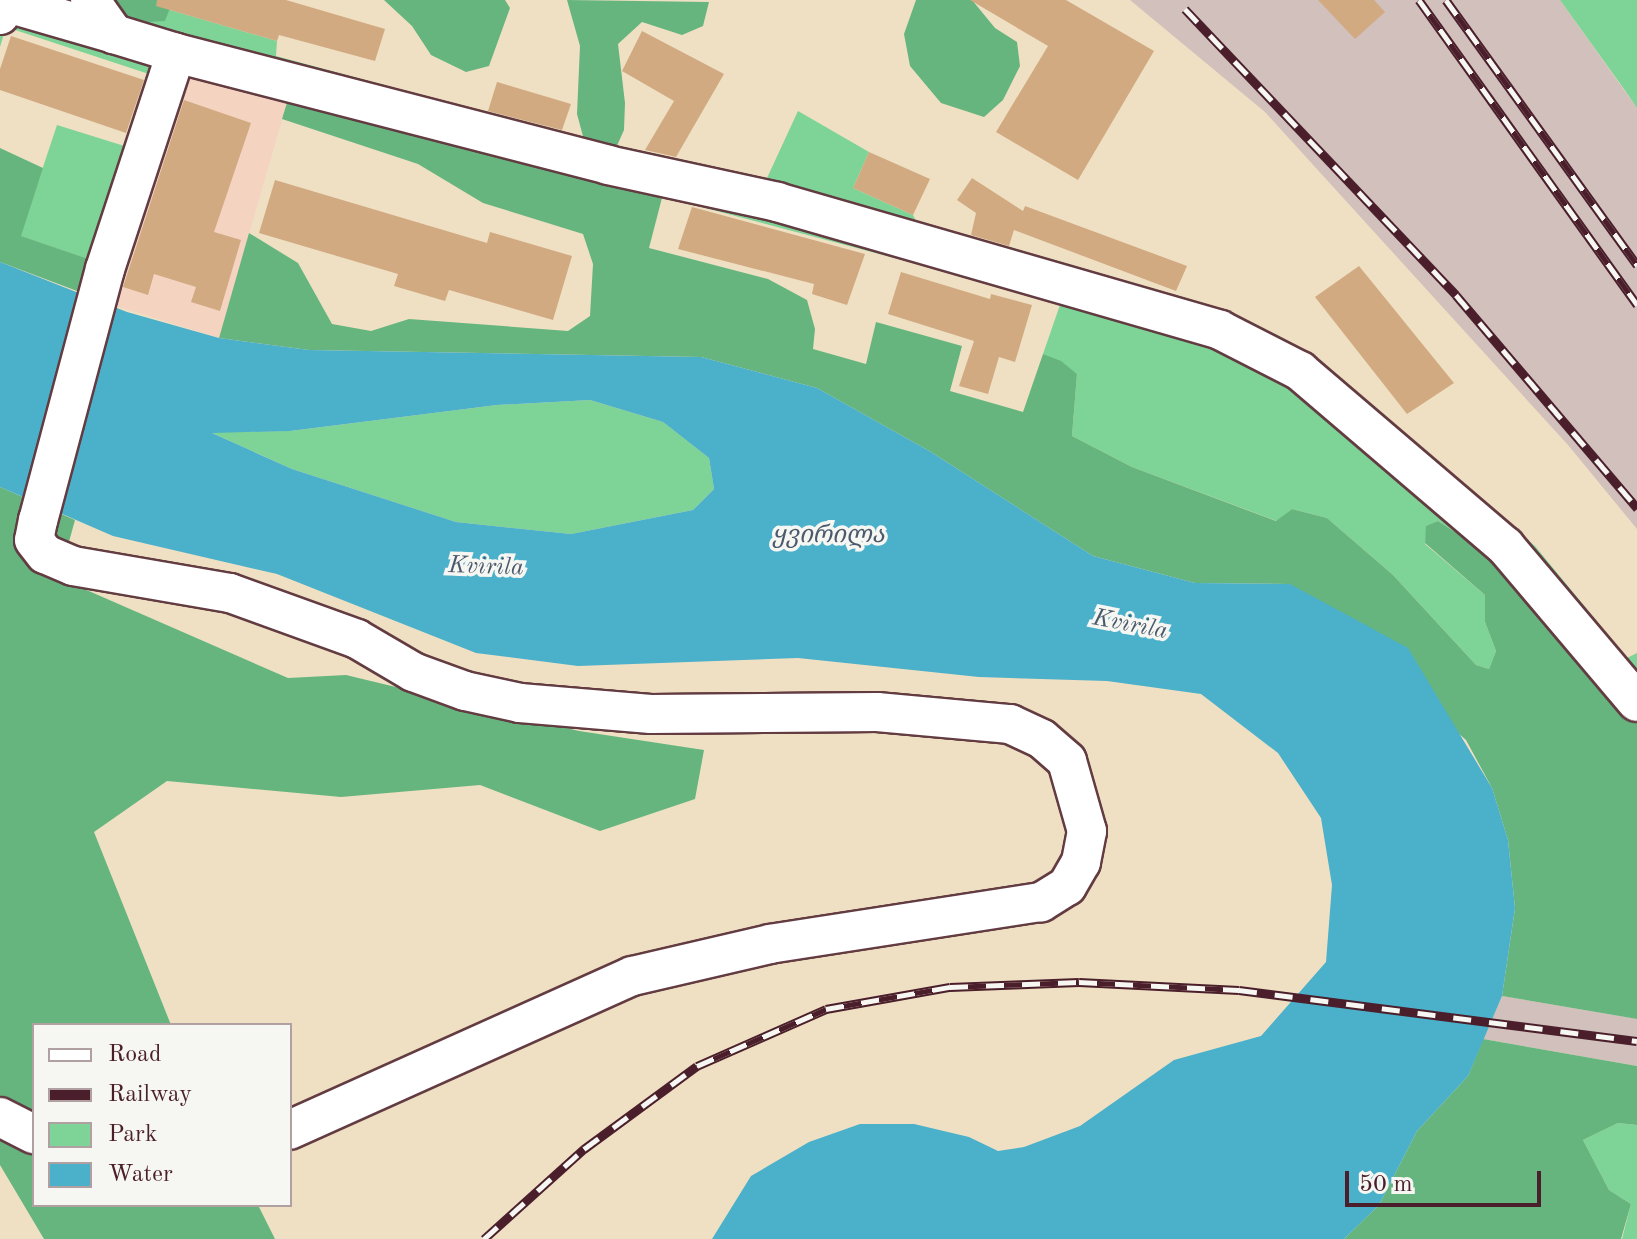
<!DOCTYPE html>
<html>
<head>
<meta charset="utf-8">
<style>
  body { margin:0 }
  #map { position:relative; width:1637px; height:1239px; overflow:hidden; background:#efe0c3; font-family:"Old Standard TT","Noto Serif Georgian",serif }
  div>[style] { position:absolute }
  [style*='--x'] { left:calc(var(--x)*1px); top:calc(var(--y)*1px); width:calc(var(--w)*1px); rotate:calc(var(--a)*1deg) }
  .built>* { inset:0; background:#f5d3c1 }
  .industrial>* { inset:0; background:#d1c0bc }
  .green>* { inset:0; background:#7ed396 }
  .forest>* { inset:0; background:#66b57f }
  .water>* { inset:0; background:#4bb0ca }
  .building>* { inset:0; background:#d1aa81 }
  .roads { filter:drop-shadow(2px 0 #633c42) drop-shadow(-2px 0 #633c42) drop-shadow(0 2px #633c42) drop-shadow(0 -2px #633c42) }
  .minor>* { height:38px; margin:-19px; padding:0 19px; transform-origin:19px; border-radius:19px; background:#fff }
  .rail>* { height:9px; margin-top:-4.5px; transform-origin:0; background:repeating-linear-gradient(90deg,#f6f6f2 0 18px,#4a1f2b 0 36px); box-sizing:border-box; border-block:2px solid #4a1f2b }
  span { translate:-50% -50%; white-space:nowrap; text-align:center; line-height:1.15; -webkit-text-stroke:7px #f6f6f2; paint-order:stroke }
  .water-label { font-size:24px; color:#4a596b; font-style:italic }
  .legend { position:absolute; left:32px; top:1023px; width:260px; height:184px; box-sizing:border-box; background:#f6f6f2; border:2px solid #b1a0a2; margin:0; padding:10px 14px; list-style:none; font-size:24px; color:#4a1f2b }
  .legend li { display:flex; align-items:center; gap:16px; height:40px }
  .legend b { width:40px; border:2px solid #b1a0a2 }
  .scale { position:absolute; left:1345px; top:1171px; width:196px; height:36px; box-sizing:border-box; border:4px solid #4a1f2b; border-top:0; padding-left:10px; font-size:24px; line-height:28px; white-space:nowrap; color:#4a1f2b; -webkit-text-stroke:6px #f6f6f2; paint-order:stroke }
</style>
</head>
<body>
<div id="map">
  <div class="built">
    <i style="clip-path:polygon(182px 69px,289px 96px,219px 338px,109px 304px)"></i>
  </div>
  <div class="industrial">
    <i style="clip-path:polygon(1130px 0,1560px 0,1637px 108px,1637px 529px,1568px 445px,1265px 112px)"></i>
    <i style="clip-path:polygon(1502px 996px,1637px 1019px,1637px 1066px,1483px 1039px)"></i>
  </div>
  <div class="green">
    <i style="clip-path:polygon(0 0,170px 10px,277px 41px,276px 56px,672px 163px,767px 178px,798px 111px,869px 152px,853px 188px,913px 215px,920px 229px,1199px 303px,1279px 336px,1535px 546px,1627px 658px,1637px 653px,1637px 723px,1598px 675px,1455px 532px,1438px 521px,1427px 526px,1425px 544px,1485px 595px,1485px 622px,1496px 651px,1489px 669px,1476px 665px,1393px 575px,1327px 518px,1292px 509px,1277px 521px,1132px 467px,1072px 436px,1077px 374px,1043px 354px,1061px 302px,183px 70px,96px 262px,20px 236px,57px 125px,134px 149px,158px 77px,6px 27px,0 47px)"></i>
    <i style="clip-path:polygon(1560px 0,1637px 0,1637px 108px,1624px 89px)"></i>
    <i style="clip-path:polygon(590px 400px,663px 422px,709px 458px,714px 489px,693px 510px,571px 534px,456px 522px,292px 469px,210px 432px,290px 431px,497px 405px)"></i>
    <i style="clip-path:polygon(1618px 1123px,1637px 1125px,1637px 1239px,1622px 1239px,1631px 1204px,1609px 1190px,1583px 1140px)"></i>
  </div>
  <div class="forest">
    <i style="clip-path:polygon(107px 0,173px 0,165px 21px,127px 23px)"></i>
    <i style="clip-path:polygon(384px 0,505px 0,510px 8px,489px 66px,466px 72px,431px 55px,412px 26px)"></i>
    <i style="clip-path:polygon(567px 0,709px 2px,703px 26px,682px 35px,642px 22px,618px 44px,625px 103px,624px 130px,616px 148px,584px 140px,577px 114px,580px 46px)"></i>
    <i style="clip-path:polygon(916px 0,972px 0,995px 28px,1017px 42px,1020px 66px,1003px 100px,984px 117px,941px 103px,910px 66px,904px 34px)"></i>
    <i style="clip-path:polygon(289px 96px,663px 194px,649px 248px,768px 279px,807px 300px,815px 329px,813px 349px,866px 364px,876px 322px,962px 346px,950px 391px,1023px 412px,1043px 354px,1061px 361px,1077px 374px,1072px 436px,1132px 467px,1276px 521px,1292px 509px,1327px 518px,1393px 575px,1476px 665px,1489px 669px,1496px 651px,1485px 622px,1485px 595px,1425px 543px,1426px 526px,1438px 521px,1455px 532px,1513px 574px,1637px 723px,1637px 1019px,1502px 996px,1515px 908px,1508px 840px,1492px 788px,1466px 740px,1290px 584px,1195px 583px,1093px 556px,931px 452px,817px 388px,701px 357px,309px 350px,219px 338px,249px 233px,298px 263px,332px 324px,371px 331px,409px 319px,568px 331px,590px 316px,593px 264px,583px 234px,483px 203px,418px 164px,282px 119px)"></i>
    <i style="clip-path:polygon(0 148px,43px 168px,21px 236px,97px 262px,85px 294px,0 262px)"></i>
    <i style="clip-path:polygon(0 487px,75px 520px,59px 578px,288px 678px,346px 675px,579px 731px,704px 750px,695px 799px,600px 831px,480px 785px,341px 797px,167px 781px,94px 832px,171px 1025px,34px 1025px,34px 1205px,258px 1205px,275px 1239px,44px 1239px,0 1165px)"></i>
    <i style="clip-path:polygon(1483px 1039px,1637px 1066px,1637px 1125px,1618px 1123px,1583px 1140px,1609px 1190px,1631px 1204px,1621px 1239px,1344px 1239px,1379px 1205px,1417px 1131px,1468px 1076px)"></i>
  </div>
  <div class="water">
    <i style="clip-path:polygon(evenodd,0 262px,127px 312px,219px 338px,309px 350px,701px 357px,817px 388px,931px 452px,1093px 556px,1195px 583px,1290px 584px,1408px 648px,1492px 788px,1508px 840px,1515px 908px,1502px 996px,1468px 1076px,1417px 1131px,1379px 1205px,1344px 1239px,712px 1239px,751px 1176px,809px 1142px,860px 1124px,914px 1124px,969px 1137px,998px 1151px,1024px 1147px,1080px 1126px,1174px 1060px,1261px 1036px,1326px 962px,1332px 885px,1321px 818px,1278px 753px,1201px 694px,1107px 681px,979px 677px,798px 658px,578px 666px,476px 653px,277px 574px,113px 536px,0 487px,0 262px,590px 400px,663px 422px,709px 458px,714px 489px,693px 510px,571px 534px,456px 522px,292px 469px,212px 433px,290px 431px,497px 405px,590px 400px)"></i>
  </div>
  <div class="building">
    <i style="clip-path:polygon(157px 0,286px 0,385px 29px,375px 61px,279px 35px,277px 41px,156px 6px)"></i>
    <i style="clip-path:polygon(970px 0,1066px 0,1154px 51px,1078px 180px,996px 132px,1048px 46px)"></i>
    <i style="clip-path:polygon(1318px 0,1374px 0,1385px 12px,1355px 39px)"></i>
    <i style="clip-path:polygon(642px 31px,724px 74px,676px 157px,645px 150px,674px 101px,622px 71px)"></i>
    <i style="clip-path:polygon(11px 36px,144px 80px,126px 133px,0 90px,0 69px)"></i>
    <i style="clip-path:polygon(497px 82px,571px 104px,562px 130px,488px 111px)"></i>
    <i style="clip-path:polygon(184px 100px,251px 123px,214px 232px,241px 240px,220px 311px,191px 302px,196px 287px,154px 274px,148px 295px,123px 287px)"></i>
    <i style="clip-path:polygon(869px 152px,930px 179px,913px 215px,853px 188px)"></i>
    <i style="clip-path:polygon(972px 178px,1023px 211px,1025px 206px,1187px 266px,1176px 291px,1014px 230px,1009px 246px,971px 235px,976px 213px,957px 200px)"></i>
    <i style="clip-path:polygon(275px 180px,487px 243px,490px 232px,572px 256px,553px 320px,449px 290px,445px 301px,394px 286px,398px 274px,259px 233px)"></i>
    <i style="clip-path:polygon(692px 207px,865px 254px,847px 305px,812px 294px,814px 284px,678px 249px)"></i>
    <i style="clip-path:polygon(1359px 266px,1454px 383px,1407px 414px,1315px 297px)"></i>
    <i style="clip-path:polygon(901px 272px,990px 299px,991px 294px,1032px 305px,1015px 362px,999px 357px,988px 394px,959px 386px,974px 341px,888px 314px)"></i>
  </div>
  <div class="roads">
    <div class="minor">
      <i style="--x:90;--y:0;--w:42;--a:54.8"></i>
      <i style="--x:114;--y:34;--w:65;--a:17"></i>
      <i style="--x:176;--y:53;--w:446;--a:14.5"></i>
      <i style="--x:608;--y:165;--w:173;--a:12.3"></i>
      <i style="--x:777;--y:202;--w:461;--a:16.1"></i>
      <i style="--x:1220;--y:330;--w:90;--a:27.1"></i>
      <i style="--x:1300;--y:371;--w:270;--a:40.5"></i>
      <i style="--x:1505;--y:546;--w:204;--a:49.8"></i>
      <i style="--x:0;--y:15;--w:14;--a:-73"></i>
      <i style="--x:4;--y:2;--w:115;--a:16.2"></i>
      <i style="--x:176;--y:53;--w:227;--a:108.2"></i>
      <i style="--x:105;--y:269;--w:260;--a:104.9"></i>
      <i style="--x:38;--y:520;--w:20;--a:101"></i>
      <i style="--x:34;--y:540;--w:18;--a:52"></i>
      <i style="--x:45;--y:554;--w:30;--a:23"></i>
      <i style="--x:73;--y:566;--w:159;--a:9.8"></i>
      <i style="--x:230;--y:593;--w:135;--a:19.9"></i>
      <i style="--x:357;--y:639;--w:65;--a:30.5"></i>
      <i style="--x:413;--y:672;--w:55;--a:20.1"></i>
      <i style="--x:465;--y:691;--w:56;--a:12.3"></i>
      <i style="--x:520;--y:703;--w:131;--a:4.8"></i>
      <i style="--x:651;--y:714;--w:226;--a:-0.5"></i>
      <i style="--x:877;--y:712;--w:134;--a:5.2"></i>
      <i style="--x:1010;--y:724;--w:35;--a:25"></i>
      <i style="--x:1042;--y:739;--w:33;--a:41"></i>
      <i style="--x:1067;--y:761;--w:73;--a:74.1"></i>
      <i style="--x:1087;--y:831;--w:32;--a:101"></i>
      <i style="--x:1081;--y:862;--w:28;--a:120"></i>
      <i style="--x:1067;--y:886;--w:31;--a:148"></i>
      <i style="--x:1041;--y:902;--w:274;--a:171.2"></i>
      <i style="--x:770;--y:944;--w:142;--a:166.9"></i>
      <i style="--x:632;--y:976;--w:375;--a:155.8"></i>
      <i style="--x:0;--y:1117;--w:38;--a:27"></i>
    </div>
  </div>
  <div class="rail">
    <i style="--x:1419;--y:0;--w:375;--a:54.4"></i>
    <i style="--x:1446;--y:0;--w:327;--a:54.2"></i>
    <i style="--x:1185;--y:9;--w:394;--a:46.5"></i>
    <i style="--x:1456;--y:295;--w:280;--a:49.6"></i>
    <i style="--x:484;--y:1239;--w:135;--a:-42"></i>
    <i style="--x:584;--y:1149;--w:140;--a:-36.3"></i>
    <i style="--x:697;--y:1066;--w:141;--a:-23.8"></i>
    <i style="--x:826;--y:1009;--w:126;--a:-10.1"></i>
    <i style="--x:950;--y:987;--w:129;--a:-2.2"></i>
    <i style="--x:1079;--y:982;--w:160;--a:2.9"></i>
    <i style="--x:1239;--y:990;--w:401;--a:7.3"></i>
  </div>
  <div class="water-label">
    <span style="left:828px;top:537px">ყვირილა</span>
    <span style="left:486px;top:568px;rotate:2deg">Kvirila</span>
    <span style="left:1130px;top:626px;rotate:11deg">Kvirila</span>
  </div>
  <ul class="legend">
  <li><b style="height:10px;background:#fff"></b>Road</li>
  <li><b style="height:10px;background:#4a1f2b"></b>Railway</li>
  <li><b style="height:22px;background:#7ed396"></b>Park</li>
  <li><b style="height:22px;background:#4bb0ca"></b>Water</li>
  </ul>
  <div class="scale">50 m</div>
</div>
</body>
</html>
